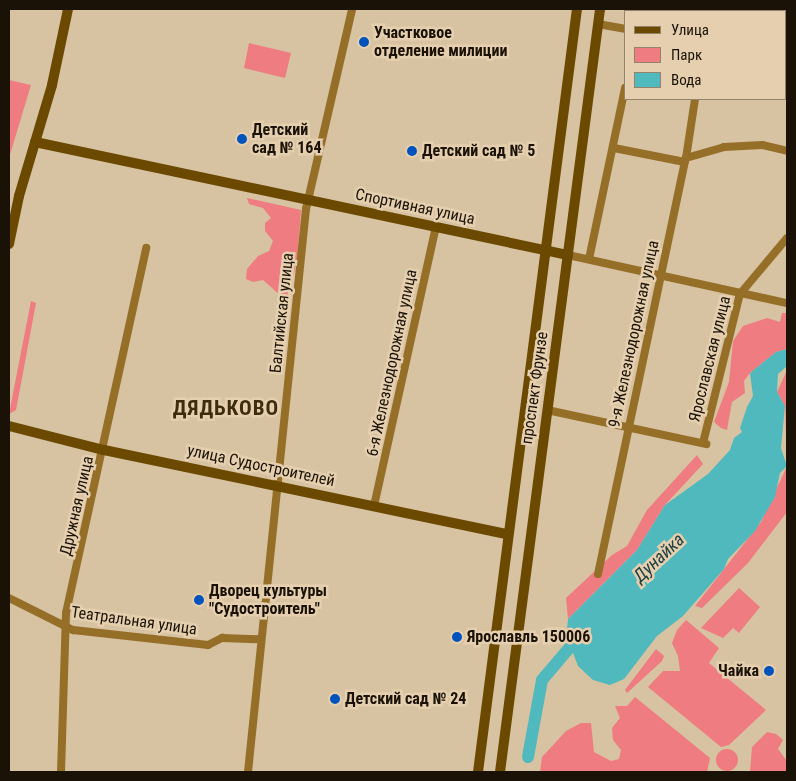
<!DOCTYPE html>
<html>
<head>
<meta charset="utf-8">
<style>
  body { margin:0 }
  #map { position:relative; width:796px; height:781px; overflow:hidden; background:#d7c2a1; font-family:"Roboto Condensed",sans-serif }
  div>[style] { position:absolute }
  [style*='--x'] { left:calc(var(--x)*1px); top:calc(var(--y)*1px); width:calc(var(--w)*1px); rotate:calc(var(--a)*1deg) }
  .green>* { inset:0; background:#ef7c81 }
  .round { border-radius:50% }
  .water>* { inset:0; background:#50b9bd }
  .river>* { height:12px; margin:-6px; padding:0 6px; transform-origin:6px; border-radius:6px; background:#50b9bd }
  .street>* { height:8px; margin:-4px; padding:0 4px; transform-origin:4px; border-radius:4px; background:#956e28 }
  .secondary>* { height:10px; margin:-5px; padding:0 5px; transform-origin:5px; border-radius:5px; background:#6b4901 }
  .dots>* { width:14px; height:14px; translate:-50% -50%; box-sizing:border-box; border:2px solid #e5cfae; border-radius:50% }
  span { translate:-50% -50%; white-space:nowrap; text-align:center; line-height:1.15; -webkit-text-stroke:5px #e5cfae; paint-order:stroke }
  .poi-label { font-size:16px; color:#1a1207; font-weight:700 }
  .left { translate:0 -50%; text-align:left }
  .right { translate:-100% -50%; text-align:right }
  .street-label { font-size:16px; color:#1a1207 }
  .water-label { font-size:18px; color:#204142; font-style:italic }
  .district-label { font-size:21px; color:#3d2c0e; font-weight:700; letter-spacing:1px }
  .frame { position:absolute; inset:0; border:10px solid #1a1207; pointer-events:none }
  .legend { position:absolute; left:624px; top:10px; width:162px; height:90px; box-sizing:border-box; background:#e5cfae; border:1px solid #94836b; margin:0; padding:6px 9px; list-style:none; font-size:15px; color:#1a1207 }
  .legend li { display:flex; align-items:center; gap:10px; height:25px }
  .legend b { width:25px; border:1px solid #94836b }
</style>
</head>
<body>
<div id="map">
  <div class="green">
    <i style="clip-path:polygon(249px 43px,291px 53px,285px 78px,244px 68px)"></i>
    <i style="clip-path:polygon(9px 80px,31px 85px,9px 158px)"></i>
    <i style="clip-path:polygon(247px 198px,301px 210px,297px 260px,288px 298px,281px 296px,263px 280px,253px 282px,246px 279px,247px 269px,258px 256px,269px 251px,273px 241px,265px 231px,265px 223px,271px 218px,263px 208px,249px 204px)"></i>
    <i style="clip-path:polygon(31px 301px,36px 303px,16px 410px,9px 414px)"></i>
    <i style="clip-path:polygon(782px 313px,787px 313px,787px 349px,776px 352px,750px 373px,744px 381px,745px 393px,732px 402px,727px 430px,721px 428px,714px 422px,729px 382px,733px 341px,743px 326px,767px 318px,780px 322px)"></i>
    <i style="clip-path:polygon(787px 370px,787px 512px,748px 563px,702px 608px,695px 606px,761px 522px,787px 466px,785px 406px,777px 392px)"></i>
    <i style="clip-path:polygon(697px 455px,703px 464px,665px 505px,637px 550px,568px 619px,566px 598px,612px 555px,627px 546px,647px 510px)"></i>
    <i style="clip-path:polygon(739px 588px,760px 607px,739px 633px,733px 628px,723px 638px,701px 628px)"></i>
    <i style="clip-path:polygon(686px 620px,719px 648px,709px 663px,766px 710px,729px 745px,721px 747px,648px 687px,663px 671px,680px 671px,678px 656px,672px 643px,677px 630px)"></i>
    <i style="clip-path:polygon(656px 649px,664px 656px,662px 661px,627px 693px,625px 690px)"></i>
    <i style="clip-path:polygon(635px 697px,710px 758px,707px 772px,540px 772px,542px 757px,566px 731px,581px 723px,591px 723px,594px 752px,611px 761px,619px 759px,621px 750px,613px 740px,612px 728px,620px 718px,615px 706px,627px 706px)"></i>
    <i style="clip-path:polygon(767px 732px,776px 734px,783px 740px,778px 749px,787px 761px,787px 772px,750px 772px,752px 747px)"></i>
    <i class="round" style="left:716px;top:749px;width:22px;height:22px"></i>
  </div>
  <div class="water">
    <i style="clip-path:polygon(787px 349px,787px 366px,778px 374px,777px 392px,785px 406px,781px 448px,787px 466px,780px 473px,775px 497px,755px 531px,728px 559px,724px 569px,683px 616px,657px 636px,624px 679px,610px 685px,593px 680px,578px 666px,573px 653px,565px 651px,568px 619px,637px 550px,665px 505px,708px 474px,730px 450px,734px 438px,742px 432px,740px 428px,747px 407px,753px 396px,750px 373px,776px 352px)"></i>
  </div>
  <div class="river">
    <i style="--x:528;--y:757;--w:78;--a:-79.7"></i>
    <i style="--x:542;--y:680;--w:52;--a:-49.6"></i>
  </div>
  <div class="street">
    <i style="--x:639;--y:11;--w:2;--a:-63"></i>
    <i style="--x:712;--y:11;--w:2;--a:-90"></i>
    <i style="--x:598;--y:24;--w:27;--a:10"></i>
    <i style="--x:785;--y:67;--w:2;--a:27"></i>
    <i style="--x:614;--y:148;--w:72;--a:11.2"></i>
    <i style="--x:686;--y:158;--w:40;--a:-16"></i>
    <i style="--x:724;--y:147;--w:38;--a:-3"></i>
    <i style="--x:762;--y:145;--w:26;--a:13"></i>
    <i style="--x:568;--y:255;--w:224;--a:12.4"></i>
    <i style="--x:589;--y:259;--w:175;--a:-78.1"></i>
    <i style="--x:547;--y:410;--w:163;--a:12.1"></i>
    <i style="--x:703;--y:443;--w:154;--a:-76.1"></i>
    <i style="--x:740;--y:294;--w:73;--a:-50"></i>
    <i style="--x:374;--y:506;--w:287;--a:-77.5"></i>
    <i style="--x:598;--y:574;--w:425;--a:-78.1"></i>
    <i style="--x:686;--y:158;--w:60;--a:-81.3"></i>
    <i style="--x:9;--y:598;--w:72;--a:26.6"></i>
    <i style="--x:73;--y:630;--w:136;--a:6.3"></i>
    <i style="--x:208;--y:645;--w:16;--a:-27"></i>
    <i style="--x:222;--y:638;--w:38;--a:2"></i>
    <i style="--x:61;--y:772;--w:159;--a:-88.2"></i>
    <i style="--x:66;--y:613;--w:374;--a:-77.6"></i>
    <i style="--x:248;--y:772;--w:566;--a:-84.12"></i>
    <i style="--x:306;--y:209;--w:205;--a:-77"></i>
  </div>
  <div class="secondary">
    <i style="--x:35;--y:142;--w:545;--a:11.97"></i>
    <i style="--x:9;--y:244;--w:49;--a:-78.2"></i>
    <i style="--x:19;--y:196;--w:116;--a:-73.4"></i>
    <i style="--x:52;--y:85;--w:78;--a:-78.1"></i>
    <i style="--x:9;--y:426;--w:98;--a:14.2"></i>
    <i style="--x:104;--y:450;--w:412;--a:11.8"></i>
    <i style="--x:478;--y:772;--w:769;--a:-82.61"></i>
    <i style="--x:500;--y:772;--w:770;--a:-82.53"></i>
  </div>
  <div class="dots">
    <i style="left:364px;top:42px;background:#0053bd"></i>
    <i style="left:242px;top:139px;background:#0053bd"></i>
    <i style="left:412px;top:151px;background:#0053bd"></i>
    <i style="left:199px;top:600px;background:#0053bd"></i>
    <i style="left:457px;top:637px;background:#0053bd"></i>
    <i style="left:769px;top:671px;background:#0053bd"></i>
    <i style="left:335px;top:699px;background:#0053bd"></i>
  </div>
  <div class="poi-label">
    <span class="left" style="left:374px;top:42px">Участковое<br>отделение милиции</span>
    <span class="left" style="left:252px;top:139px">Детский<br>сад № 164</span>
    <span class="left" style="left:422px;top:151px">Детский сад № 5</span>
    <span class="left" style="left:209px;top:600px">Дворец культуры<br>"Судостроитель"</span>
    <span class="left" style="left:467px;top:637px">Ярославль 150006</span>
    <span class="right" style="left:759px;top:671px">Чайка</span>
    <span class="left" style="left:345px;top:699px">Детский сад № 24</span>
  </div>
  <div class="street-label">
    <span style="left:415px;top:207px;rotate:12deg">Спортивная улица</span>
    <span style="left:282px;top:313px;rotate:-84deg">Балтийская улица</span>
    <span style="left:634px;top:334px;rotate:-78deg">9-я Железнодорожная улица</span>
    <span style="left:710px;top:359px;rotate:-76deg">Ярославская улица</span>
    <span style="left:392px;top:363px;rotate:-78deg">6-я Железнодорожная улица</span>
    <span style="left:535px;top:388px;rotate:-82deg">проспект Фрунзе</span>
    <span style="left:261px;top:466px;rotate:12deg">улица Судостроителей</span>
    <span style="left:77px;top:506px;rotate:-77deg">Дружная улица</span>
    <span style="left:134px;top:621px;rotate:8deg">Театральная улица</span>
  </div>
  <div class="water-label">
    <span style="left:659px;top:558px;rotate:-43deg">Дунайка</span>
  </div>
  <div class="district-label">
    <span style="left:226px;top:408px">ДЯДЬКОВО</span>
  </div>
  <div class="frame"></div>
  <ul class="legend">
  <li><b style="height:6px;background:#6b4901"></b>Улица</li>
  <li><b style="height:14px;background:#ef7c81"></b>Парк</li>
  <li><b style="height:14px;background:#50b9bd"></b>Вода</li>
  </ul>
</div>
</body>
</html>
